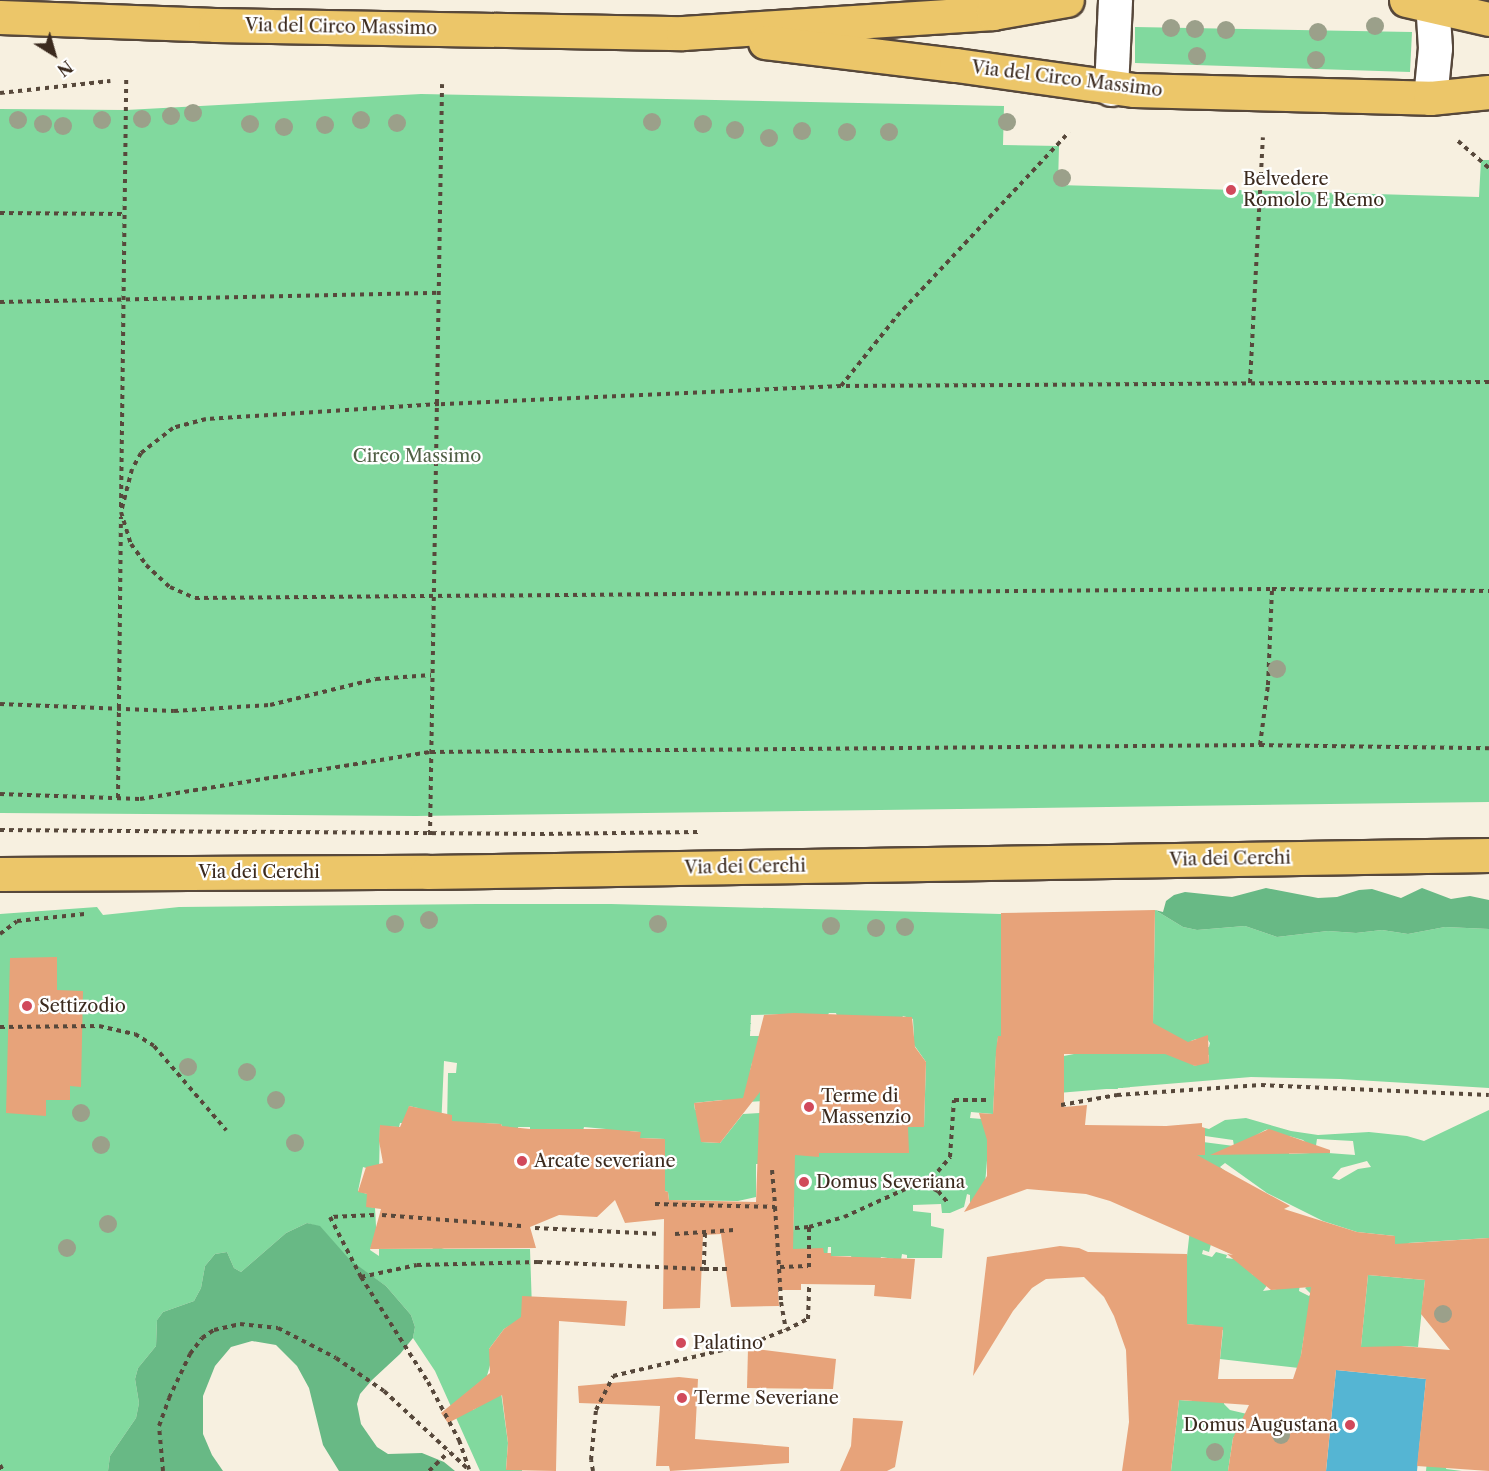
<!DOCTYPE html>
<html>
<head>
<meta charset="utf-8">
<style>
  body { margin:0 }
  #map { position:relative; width:1489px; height:1471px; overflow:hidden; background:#f7f0e0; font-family:"Libre Caslon Text",serif }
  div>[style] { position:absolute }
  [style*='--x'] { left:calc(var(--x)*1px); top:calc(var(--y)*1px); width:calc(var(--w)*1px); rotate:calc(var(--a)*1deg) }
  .green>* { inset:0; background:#81d99e }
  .forest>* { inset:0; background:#68b985 }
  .water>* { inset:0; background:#55b5d3 }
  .building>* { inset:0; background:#e7a37a }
  .path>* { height:4px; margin-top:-2px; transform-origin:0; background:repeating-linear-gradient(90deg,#57483b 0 4.5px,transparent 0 9px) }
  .roads { filter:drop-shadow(2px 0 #57483b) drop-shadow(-2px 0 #57483b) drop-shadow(0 2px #57483b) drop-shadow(0 -2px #57483b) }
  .minor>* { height:33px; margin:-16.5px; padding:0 16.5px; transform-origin:16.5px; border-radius:16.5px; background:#fff }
  .major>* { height:33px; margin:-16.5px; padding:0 16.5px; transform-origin:16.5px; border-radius:16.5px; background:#ecc669 }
  .path-bridge>* { height:4px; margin-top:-2px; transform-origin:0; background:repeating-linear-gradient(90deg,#57483b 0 4.5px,transparent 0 9px) }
  .trees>* { width:18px; height:18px; margin:-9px; border-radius:50%; background:#9ba08a }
  .dots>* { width:16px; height:16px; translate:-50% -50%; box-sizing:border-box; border:3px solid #fff; border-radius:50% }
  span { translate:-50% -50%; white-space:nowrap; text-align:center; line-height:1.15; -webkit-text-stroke:4.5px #fff; paint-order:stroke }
  .street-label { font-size:18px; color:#3b2a1e }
  .poi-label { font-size:18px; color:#3b2a1e }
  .left { translate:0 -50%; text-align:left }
  .right { translate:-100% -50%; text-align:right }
  .park-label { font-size:18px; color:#505f44 }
  .north { position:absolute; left:24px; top:24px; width:60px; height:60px; -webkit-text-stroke:4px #fff; paint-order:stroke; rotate:143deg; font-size:16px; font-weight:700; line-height:24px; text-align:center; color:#3b2a1e }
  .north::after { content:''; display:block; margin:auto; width:21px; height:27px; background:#3b2a1e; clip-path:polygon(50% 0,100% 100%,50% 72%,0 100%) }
</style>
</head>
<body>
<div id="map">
  <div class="green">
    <i style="clip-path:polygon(1135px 27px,1412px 32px,1410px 72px,1135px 63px)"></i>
    <i style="clip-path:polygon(421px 94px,1004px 106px,1003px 145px,1059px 146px,1058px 185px,1479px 197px,1481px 160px,1489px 160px,1489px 802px,416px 816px,0 813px,0 109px,126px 110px)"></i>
    <i style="clip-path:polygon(evenodd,477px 904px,611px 904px,1001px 914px,1001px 1024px,1153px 1023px,1155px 910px,1183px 927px,1197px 930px,1245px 926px,1277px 937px,1328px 931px,1356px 933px,1382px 930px,1408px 934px,1445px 927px,1489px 929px,1489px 1088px,1340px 1079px,1251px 1077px,1058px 1093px,1036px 1091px,1038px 1061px,1074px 1054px,1151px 1054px,1151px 1044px,1147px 1044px,1147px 1033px,1152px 1033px,1152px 1027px,1018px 1036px,1018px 1039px,1005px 1039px,1004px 1036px,998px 1037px,997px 1047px,1000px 1048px,1000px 1055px,996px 1055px,993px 1114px,971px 1112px,970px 1118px,994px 1120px,993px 1133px,998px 1133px,1000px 1120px,1020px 1120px,1020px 1135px,1025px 1134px,1026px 1123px,1061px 1124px,1067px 1129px,1152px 1138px,1153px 1145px,1159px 1136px,1192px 1139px,1191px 1155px,1194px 1157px,1202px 1148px,1203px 1142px,1234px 1146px,1233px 1140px,1205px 1136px,1205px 1128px,1209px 1129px,1225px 1120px,1246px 1118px,1291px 1131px,1318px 1135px,1369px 1132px,1407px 1136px,1424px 1141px,1489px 1110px,1489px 1238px,1408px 1243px,1412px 1246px,1409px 1266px,1405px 1265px,1403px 1253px,1402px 1265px,1389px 1264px,1395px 1236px,1357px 1232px,1323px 1221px,1267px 1193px,1225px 1163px,1220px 1167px,1247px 1188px,1289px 1213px,1335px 1231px,1387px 1243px,1385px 1263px,1369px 1262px,1368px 1269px,1363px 1269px,1363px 1261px,1349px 1257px,1348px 1260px,1357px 1264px,1356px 1268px,1346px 1267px,1347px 1256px,1328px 1250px,1327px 1253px,1341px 1259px,1341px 1266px,1325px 1265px,1327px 1255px,1323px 1249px,1291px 1237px,1288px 1260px,1262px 1258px,1280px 1232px,1273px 1229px,1261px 1248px,1255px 1245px,1249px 1240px,1262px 1222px,1255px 1217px,1241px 1243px,1245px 1249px,1232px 1247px,1229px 1253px,1215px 1246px,1220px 1233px,1241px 1209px,1233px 1204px,1220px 1226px,1207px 1217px,1218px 1201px,1221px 1204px,1225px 1199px,1212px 1189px,1207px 1193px,1202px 1222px,1215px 1232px,1213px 1235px,1203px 1233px,1204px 1239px,1211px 1244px,1209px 1252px,1203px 1250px,1202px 1254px,1212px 1257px,1216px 1252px,1227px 1255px,1226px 1258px,1302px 1267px,1302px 1271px,1305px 1272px,1310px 1266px,1319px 1267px,1327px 1276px,1330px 1273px,1329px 1267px,1335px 1268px,1335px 1273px,1348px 1276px,1354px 1270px,1365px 1284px,1358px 1289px,1360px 1304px,1352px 1310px,1358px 1317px,1357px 1337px,1356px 1341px,1327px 1338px,1326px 1331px,1323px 1338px,1304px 1336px,1299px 1368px,1220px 1359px,1223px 1330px,1217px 1329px,1214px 1372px,1203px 1373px,1193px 1367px,1188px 1398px,1180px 1397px,1187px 1326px,1197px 1327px,1193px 1361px,1198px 1363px,1202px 1331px,1199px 1327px,1203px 1326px,1187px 1324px,1187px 1256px,1190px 1229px,1168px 1220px,1169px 1218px,1165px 1216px,1159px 1218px,1158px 1214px,1147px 1209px,1150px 1173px,1171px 1175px,1172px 1170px,1151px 1168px,1153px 1149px,1148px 1150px,1145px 1168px,1135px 1167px,1127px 1173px,1140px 1173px,1143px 1179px,1141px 1198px,1104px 1195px,1109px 1136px,1104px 1135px,1103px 1146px,1107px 1150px,1102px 1156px,1101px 1170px,1097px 1177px,1088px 1183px,1075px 1183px,1067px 1177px,1068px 1153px,1064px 1148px,1068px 1142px,1069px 1132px,1064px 1131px,1062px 1140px,1058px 1144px,1061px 1148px,1059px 1174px,1050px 1174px,1043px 1171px,1040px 1174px,1048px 1176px,1046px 1184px,1012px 1185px,1011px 1189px,987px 1196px,987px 1178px,1032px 1173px,1018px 1172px,1019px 1151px,1041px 1151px,1043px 1165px,1050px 1143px,1046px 1130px,1043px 1132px,1041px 1148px,1021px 1147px,1020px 1139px,1017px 1138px,1013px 1155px,1008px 1157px,1009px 1159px,1014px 1159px,1014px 1173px,990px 1177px,994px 1139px,989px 1136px,984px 1197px,970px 1203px,970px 1195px,967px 1194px,964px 1207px,950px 1213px,942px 1213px,941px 1204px,913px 1205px,913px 1211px,931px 1213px,931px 1226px,944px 1229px,942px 1258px,907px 1258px,907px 1255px,902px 1254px,901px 1260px,881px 1257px,880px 1260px,852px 1259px,851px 1256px,831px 1256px,831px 1247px,828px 1247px,827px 1259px,815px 1259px,814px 1264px,825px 1266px,830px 1261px,834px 1261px,835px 1265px,840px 1265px,843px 1261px,845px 1275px,842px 1279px,792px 1278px,790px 1287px,775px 1286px,773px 1255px,792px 1259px,794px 1207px,784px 1207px,780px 1203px,778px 1169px,782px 1169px,778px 1166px,778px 1153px,816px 1153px,819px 1157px,819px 1153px,908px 1153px,908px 1127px,924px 1127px,926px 1062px,912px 1042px,914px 1037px,913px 1019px,903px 1016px,896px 1028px,902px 1042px,901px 1051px,888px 1052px,877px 1030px,875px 1017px,837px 1016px,836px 1013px,829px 1013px,827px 1016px,821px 1017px,815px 1029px,795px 1028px,799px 1014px,751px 1015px,750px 1036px,763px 1036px,762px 1027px,783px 1027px,778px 1065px,784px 1073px,782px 1076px,756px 1074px,756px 1062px,752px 1063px,750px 1072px,752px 1094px,756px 1093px,756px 1079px,767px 1079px,777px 1084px,773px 1097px,766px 1101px,730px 1103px,722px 1100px,694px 1103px,695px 1110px,706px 1110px,707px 1132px,701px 1142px,720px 1143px,743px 1114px,780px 1112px,781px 1131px,774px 1132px,761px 1147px,764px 1164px,756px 1164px,756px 1197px,738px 1201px,669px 1200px,668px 1192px,665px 1191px,665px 1139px,640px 1138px,640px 1132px,629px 1131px,628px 1136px,606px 1136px,606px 1129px,584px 1127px,582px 1135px,562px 1133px,562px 1129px,551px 1129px,551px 1133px,530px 1132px,530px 1127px,518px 1127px,518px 1132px,505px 1131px,501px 1124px,479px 1123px,478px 1131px,456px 1130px,455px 1126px,447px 1126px,448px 1073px,456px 1073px,457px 1063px,444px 1061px,441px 1129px,413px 1127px,417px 1125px,418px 1108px,409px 1106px,408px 1115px,412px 1118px,410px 1123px,400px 1123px,399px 1127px,380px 1126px,379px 1172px,363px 1167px,358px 1191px,367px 1194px,367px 1206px,375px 1208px,377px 1244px,372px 1244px,370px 1250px,379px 1256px,379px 1249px,432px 1249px,436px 1246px,444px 1249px,530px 1249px,532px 1309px,528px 1315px,504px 1329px,489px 1349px,492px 1358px,487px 1376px,463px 1396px,473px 1410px,501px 1392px,508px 1443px,506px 1469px,510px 1470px,511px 1466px,522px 1467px,522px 1471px,480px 1471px,435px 1371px,413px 1338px,415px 1327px,411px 1315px,386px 1286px,350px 1261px,320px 1227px,307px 1223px,286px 1233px,241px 1272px,234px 1268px,227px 1252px,215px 1254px,205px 1266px,201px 1288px,194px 1301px,163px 1312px,157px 1320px,156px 1346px,138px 1368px,135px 1379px,139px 1403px,136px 1418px,110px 1456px,108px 1471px,0 1471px,0 914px,97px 907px,103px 915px,179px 907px,477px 904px,1196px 1039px,1208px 1040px,1210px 1043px,1209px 1047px,1204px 1048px,1205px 1054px,1209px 1055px,1209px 1063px,1205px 1063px,1203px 1057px,1199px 1058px,1196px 1066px,1193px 1065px,1196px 1047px,1191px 1047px,1191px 1041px,1196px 1039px,477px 904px,1267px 1129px,1275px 1143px,1242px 1152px,1239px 1145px,1267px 1129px,477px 904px,1289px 1136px,1303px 1140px,1310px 1146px,1310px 1153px,1289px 1154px,1289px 1136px,477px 904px,1317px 1139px,1353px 1141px,1355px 1155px,1315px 1152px,1317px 1139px,477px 904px,1367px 1161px,1371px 1167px,1358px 1169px,1339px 1180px,1332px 1178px,1341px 1168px,1367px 1161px,477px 904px,1258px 1266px,1274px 1283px,1276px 1272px,1279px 1273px,1277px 1289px,1263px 1291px,1268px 1284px,1257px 1273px,1253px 1275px,1251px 1273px,1258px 1266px,477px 904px,1317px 1271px,1326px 1280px,1331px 1277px,1334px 1281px,1325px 1284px,1320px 1278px,1305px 1288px,1311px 1294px,1309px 1296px,1299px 1291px,1301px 1277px,1304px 1277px,1303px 1284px,1316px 1275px,1317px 1271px)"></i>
    <i style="clip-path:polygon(1368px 1275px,1425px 1280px,1418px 1347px,1401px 1346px,1395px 1349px,1489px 1359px,1489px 1383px,1470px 1381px,1466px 1415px,1489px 1418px,1489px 1426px,1458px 1422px,1458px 1425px,1489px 1429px,1489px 1469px,1447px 1464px,1446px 1469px,1462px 1471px,1426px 1471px,1435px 1371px,1329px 1361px,1318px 1471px,1294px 1471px,1307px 1340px,1361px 1346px)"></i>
    <i style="clip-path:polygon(1195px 1379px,1225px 1379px,1224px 1404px,1230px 1410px,1260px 1417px,1282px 1417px,1287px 1379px,1297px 1379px,1288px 1471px,1266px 1471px,1266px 1439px,1257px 1424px,1252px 1424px,1243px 1425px,1233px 1438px,1228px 1471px,1171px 1471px,1179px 1400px,1192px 1401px)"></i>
  </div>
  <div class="forest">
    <i style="clip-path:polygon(1266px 888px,1318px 898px,1337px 897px,1359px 890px,1372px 889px,1401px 898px,1422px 888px,1451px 899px,1470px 896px,1489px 900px,1489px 929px,1445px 927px,1408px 934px,1382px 930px,1356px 933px,1328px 931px,1277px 937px,1245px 926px,1197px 930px,1183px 927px,1155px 910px,1163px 912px,1166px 901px,1174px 895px,1185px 892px,1232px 897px)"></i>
    <i style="clip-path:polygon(307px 1223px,320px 1226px,350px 1260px,386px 1286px,411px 1315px,415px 1327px,413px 1338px,400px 1354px,372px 1380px,360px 1394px,357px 1404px,361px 1424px,377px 1447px,388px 1454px,422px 1453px,444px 1462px,455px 1471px,339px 1471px,323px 1445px,309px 1388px,297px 1366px,276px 1345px,252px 1341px,231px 1347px,215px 1366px,203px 1396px,203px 1434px,212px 1455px,223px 1471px,108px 1471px,110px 1456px,136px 1418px,139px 1403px,135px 1379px,138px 1368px,156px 1346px,157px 1320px,163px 1312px,194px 1301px,201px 1288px,205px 1266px,215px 1254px,227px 1252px,234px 1268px,241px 1272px,286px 1233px)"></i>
  </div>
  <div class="water">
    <i style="clip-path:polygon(1336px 1370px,1426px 1379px,1417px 1471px,1326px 1471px)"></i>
  </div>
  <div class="building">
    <i style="clip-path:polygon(evenodd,1155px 910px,1153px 1023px,1188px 1042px,1208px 1035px,1209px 1063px,1195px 1066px,1165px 1054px,1064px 1054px,1064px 1107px,1087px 1105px,1085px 1125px,1166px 1126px,1202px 1123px,1202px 1127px,1205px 1128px,1205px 1155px,1197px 1155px,1290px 1206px,1284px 1209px,1357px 1232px,1395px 1236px,1395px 1244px,1489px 1238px,1489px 1471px,1417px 1466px,1426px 1379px,1336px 1370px,1326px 1471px,1228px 1471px,1233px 1438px,1249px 1405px,1179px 1400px,1171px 1471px,1122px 1471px,1129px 1422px,1126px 1350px,1114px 1316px,1104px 1297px,1084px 1277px,1046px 1279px,1032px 1288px,1013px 1311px,973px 1376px,987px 1257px,1060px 1246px,1079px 1248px,1088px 1252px,1187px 1254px,1187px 1324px,1223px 1327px,1218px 1379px,1293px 1379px,1301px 1355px,1311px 1287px,1271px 1290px,1227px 1254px,1233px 1255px,1110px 1201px,1086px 1194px,1027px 1189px,964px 1212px,987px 1176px,987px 1140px,979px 1113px,993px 1114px,996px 1050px,998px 1036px,1001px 1036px,1001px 913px,1155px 910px,1368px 1275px,1425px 1280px,1421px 1314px,1450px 1350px,1401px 1346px,1361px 1347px,1368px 1275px)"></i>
    <i style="clip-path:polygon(57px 957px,57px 990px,83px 991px,81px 1087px,70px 1086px,70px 1100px,46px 1100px,46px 1116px,6px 1113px,10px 958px)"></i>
    <i style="clip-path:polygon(794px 1013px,912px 1017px,915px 1047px,926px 1062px,924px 1127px,908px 1127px,909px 1153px,819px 1153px,819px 1157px,795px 1155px,793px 1249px,823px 1248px,824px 1253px,831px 1253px,831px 1256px,915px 1259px,911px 1299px,874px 1296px,875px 1285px,801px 1284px,801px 1290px,778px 1290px,779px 1306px,731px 1307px,721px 1234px,703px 1235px,700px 1308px,663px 1309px,664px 1219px,625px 1223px,615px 1200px,597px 1217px,559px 1215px,530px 1227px,536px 1248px,370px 1249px,381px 1209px,366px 1207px,367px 1194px,358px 1192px,366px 1167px,383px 1163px,379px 1141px,380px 1125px,400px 1127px,409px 1106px,452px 1115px,452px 1121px,501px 1124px,502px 1126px,530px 1129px,606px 1129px,641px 1132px,640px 1138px,665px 1139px,665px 1191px,668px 1192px,669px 1200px,756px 1202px,760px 1092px,720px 1143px,701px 1142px,694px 1103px,743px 1098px,764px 1015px)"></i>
    <i style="clip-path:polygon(1269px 1129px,1330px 1150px,1330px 1153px,1210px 1155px)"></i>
    <i style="clip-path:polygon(522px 1296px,627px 1301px,625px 1326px,559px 1321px,556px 1471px,506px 1470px,508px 1443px,502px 1395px,448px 1423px,441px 1413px,490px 1373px,489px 1349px,504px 1329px,521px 1317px)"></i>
    <i style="clip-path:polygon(748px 1348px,836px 1359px,833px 1389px,747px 1388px)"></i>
    <i style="clip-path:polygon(679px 1377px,698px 1379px,695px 1439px,789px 1447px,789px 1463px,670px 1471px,669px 1466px,656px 1466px,660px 1406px,579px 1403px,578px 1386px)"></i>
    <i style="clip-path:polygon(853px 1418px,903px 1421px,895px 1467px,887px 1471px,840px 1471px,851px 1446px)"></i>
  </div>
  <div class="path">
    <i style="--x:0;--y:93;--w:111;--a:-6.2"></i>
    <i style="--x:1458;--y:141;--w:41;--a:41.1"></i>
    <i style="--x:0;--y:213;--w:124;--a:0.5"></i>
    <i style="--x:0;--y:302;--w:441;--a:-1.2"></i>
    <i style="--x:1489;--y:382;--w:648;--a:179.65"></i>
    <i style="--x:841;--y:386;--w:402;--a:177.4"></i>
    <i style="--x:439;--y:404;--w:233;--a:176.3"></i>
    <i style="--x:206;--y:419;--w:34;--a:165"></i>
    <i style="--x:173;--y:428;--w:41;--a:142"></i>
    <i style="--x:141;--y:453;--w:18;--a:119"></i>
    <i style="--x:132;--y:469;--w:44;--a:104.3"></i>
    <i style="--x:121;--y:512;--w:34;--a:73"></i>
    <i style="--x:131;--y:544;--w:26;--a:54"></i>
    <i style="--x:146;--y:565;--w:33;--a:43"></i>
    <i style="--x:170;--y:587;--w:27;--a:24"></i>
    <i style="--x:195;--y:598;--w:1077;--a:-0.48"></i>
    <i style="--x:1272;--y:589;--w:217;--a:0.5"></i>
    <i style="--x:1250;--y:383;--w:246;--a:-87"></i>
    <i style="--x:841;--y:386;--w:90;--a:-51.3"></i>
    <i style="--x:897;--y:316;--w:252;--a:-46.9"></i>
    <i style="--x:121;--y:507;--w:428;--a:-89.3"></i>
    <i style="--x:0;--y:704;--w:174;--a:2.3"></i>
    <i style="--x:174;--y:711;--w:96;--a:-3.6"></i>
    <i style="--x:270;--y:705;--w:109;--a:-13.8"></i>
    <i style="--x:376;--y:679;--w:55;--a:-4.2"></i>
    <i style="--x:1260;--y:745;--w:61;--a:-82.4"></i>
    <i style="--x:1268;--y:685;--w:96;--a:-87.6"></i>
    <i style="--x:0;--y:794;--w:140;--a:2"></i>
    <i style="--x:140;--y:799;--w:295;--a:-9.2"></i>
    <i style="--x:431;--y:752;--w:829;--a:-0.48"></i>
    <i style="--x:1260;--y:745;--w:229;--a:0.8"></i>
    <i style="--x:118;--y:798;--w:281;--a:-89.4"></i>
    <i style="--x:0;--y:830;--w:540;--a:0.42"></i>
    <i style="--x:540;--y:834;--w:158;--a:-0.7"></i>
    <i style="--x:430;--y:835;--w:751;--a:-89.08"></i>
    <i style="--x:0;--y:934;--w:21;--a:-37"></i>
    <i style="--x:17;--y:921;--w:68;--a:-5.9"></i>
    <i style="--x:0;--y:1027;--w:99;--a:-0.6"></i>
    <i style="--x:99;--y:1026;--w:37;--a:13"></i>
    <i style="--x:135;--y:1034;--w:22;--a:32"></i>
    <i style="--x:154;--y:1046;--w:111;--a:49.4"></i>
    <i style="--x:1061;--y:1105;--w:57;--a:-10.1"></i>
    <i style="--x:1117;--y:1095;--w:144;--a:-4"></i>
    <i style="--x:1261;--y:1085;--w:228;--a:2.5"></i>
    <i style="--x:772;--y:1170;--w:37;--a:85"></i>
    <i style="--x:926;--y:1185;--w:37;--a:-49"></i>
    <i style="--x:950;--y:1157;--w:57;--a:-86"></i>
    <i style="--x:954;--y:1100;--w:33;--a:0"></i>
    <i style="--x:655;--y:1204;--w:120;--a:1.4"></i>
    <i style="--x:775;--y:1207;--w:44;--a:86.1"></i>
    <i style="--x:374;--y:1215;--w:44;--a:177.4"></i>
    <i style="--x:330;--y:1217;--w:68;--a:62.7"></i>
    <i style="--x:361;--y:1277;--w:125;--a:57.5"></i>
    <i style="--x:428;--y:1382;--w:66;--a:61.9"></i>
    <i style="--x:459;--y:1440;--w:31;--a:71"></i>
    <i style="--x:382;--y:1215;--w:140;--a:4.5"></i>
    <i style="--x:809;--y:1227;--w:45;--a:90"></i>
    <i style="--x:535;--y:1228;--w:126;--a:2.7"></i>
    <i style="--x:795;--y:1228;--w:14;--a:-4"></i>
    <i style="--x:809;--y:1227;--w:36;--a:-16"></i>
    <i style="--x:844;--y:1217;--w:75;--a:-24.5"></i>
    <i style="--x:912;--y:1186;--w:14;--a:-4"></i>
    <i style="--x:926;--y:1185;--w:13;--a:27"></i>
    <i style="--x:938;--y:1191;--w:16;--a:50"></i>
    <i style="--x:705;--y:1233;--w:36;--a:92"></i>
    <i style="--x:704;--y:1269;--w:23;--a:0"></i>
    <i style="--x:675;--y:1234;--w:59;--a:-3.9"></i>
    <i style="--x:780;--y:1267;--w:28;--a:-2"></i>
    <i style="--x:361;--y:1277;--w:57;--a:-12.1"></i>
    <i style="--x:417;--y:1265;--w:121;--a:-1.4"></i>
    <i style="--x:538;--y:1262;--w:166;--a:2.4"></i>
    <i style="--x:781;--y:1302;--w:28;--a:80"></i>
    <i style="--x:0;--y:1465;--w:7;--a:63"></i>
    <i style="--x:163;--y:1471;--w:45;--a:-95.1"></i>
    <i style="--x:159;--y:1426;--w:30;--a:-70"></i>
    <i style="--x:169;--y:1398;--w:49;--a:-64.5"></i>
    <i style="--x:190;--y:1354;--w:20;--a:-53"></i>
    <i style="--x:202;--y:1338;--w:14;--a:-34"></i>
    <i style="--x:214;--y:1330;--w:27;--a:-13"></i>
    <i style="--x:240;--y:1324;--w:38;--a:6"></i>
    <i style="--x:278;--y:1328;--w:65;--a:27.3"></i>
    <i style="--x:336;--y:1358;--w:58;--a:34.5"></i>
    <i style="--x:384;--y:1391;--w:116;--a:42.9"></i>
    <i style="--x:429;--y:1471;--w:28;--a:-44"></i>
    <i style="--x:593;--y:1471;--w:11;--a:-100"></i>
    <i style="--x:591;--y:1460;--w:50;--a:-84.3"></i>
    <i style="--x:596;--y:1410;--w:38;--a:-63"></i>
    <i style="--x:613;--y:1376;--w:144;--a:-13.3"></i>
    <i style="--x:753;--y:1343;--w:35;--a:-22"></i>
    <i style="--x:786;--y:1330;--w:25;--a:-27"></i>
    <i style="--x:808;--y:1319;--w:36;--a:-88"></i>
  </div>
  <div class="roads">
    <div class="minor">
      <i style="--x:1111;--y:89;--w:89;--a:-87.4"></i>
      <i style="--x:1430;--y:98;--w:50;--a:-84.3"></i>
      <i style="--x:1435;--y:48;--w:48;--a:-93.6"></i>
    </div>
    <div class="major">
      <i style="--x:1406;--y:0;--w:85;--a:12.9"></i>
      <i style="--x:0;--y:17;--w:215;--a:2.1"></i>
      <i style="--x:215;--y:25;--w:468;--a:1"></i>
      <i style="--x:683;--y:33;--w:311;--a:-3.7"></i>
      <i style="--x:993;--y:13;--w:75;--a:-10"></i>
      <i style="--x:765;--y:42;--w:192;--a:6.9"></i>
      <i style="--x:956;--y:65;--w:180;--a:8"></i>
      <i style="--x:1134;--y:90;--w:296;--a:1.5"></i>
      <i style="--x:1430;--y:98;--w:59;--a:-5.8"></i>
      <i style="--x:0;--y:874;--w:427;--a:-0.3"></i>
      <i style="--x:427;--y:872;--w:1062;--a:-0.92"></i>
    </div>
  </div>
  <div class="path-bridge">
    <i style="--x:778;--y:1251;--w:51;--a:86.6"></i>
  </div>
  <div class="trees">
    <i style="left:1375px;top:26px"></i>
    <i style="left:1171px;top:28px"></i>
    <i style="left:1195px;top:29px"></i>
    <i style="left:1226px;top:30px"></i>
    <i style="left:1318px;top:32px"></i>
    <i style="left:1197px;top:56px"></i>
    <i style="left:1316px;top:60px"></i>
    <i style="left:193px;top:113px"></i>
    <i style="left:171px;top:116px"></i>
    <i style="left:142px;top:119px"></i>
    <i style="left:18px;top:120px"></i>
    <i style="left:102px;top:120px"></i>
    <i style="left:361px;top:120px"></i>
    <i style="left:652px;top:122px"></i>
    <i style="left:1007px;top:122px"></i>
    <i style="left:397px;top:123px"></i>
    <i style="left:43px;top:124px"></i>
    <i style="left:250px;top:124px"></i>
    <i style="left:703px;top:124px"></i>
    <i style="left:325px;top:125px"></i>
    <i style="left:63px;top:126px"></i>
    <i style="left:284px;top:127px"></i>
    <i style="left:735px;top:130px"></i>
    <i style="left:802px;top:131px"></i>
    <i style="left:847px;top:132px"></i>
    <i style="left:889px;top:132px"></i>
    <i style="left:769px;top:138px"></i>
    <i style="left:1062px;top:178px"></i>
    <i style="left:1277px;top:669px"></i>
    <i style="left:429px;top:920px"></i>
    <i style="left:395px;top:924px"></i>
    <i style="left:658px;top:924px"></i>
    <i style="left:831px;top:926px"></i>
    <i style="left:905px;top:927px"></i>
    <i style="left:876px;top:928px"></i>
    <i style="left:188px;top:1067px"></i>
    <i style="left:247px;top:1072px"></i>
    <i style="left:276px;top:1100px"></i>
    <i style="left:81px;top:1113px"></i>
    <i style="left:295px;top:1143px"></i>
    <i style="left:101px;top:1145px"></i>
    <i style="left:108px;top:1224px"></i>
    <i style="left:67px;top:1248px"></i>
    <i style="left:1443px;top:1314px"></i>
    <i style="left:1281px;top:1435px"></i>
    <i style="left:1215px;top:1452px"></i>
  </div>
  <div class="dots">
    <i style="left:1231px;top:190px;background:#d1495b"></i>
    <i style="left:27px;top:1006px;background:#d1495b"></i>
    <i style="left:809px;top:1107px;background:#d1495b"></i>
    <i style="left:522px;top:1161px;background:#d1495b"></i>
    <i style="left:804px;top:1182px;background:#d1495b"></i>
    <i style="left:681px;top:1343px;background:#d1495b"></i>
    <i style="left:682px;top:1398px;background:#d1495b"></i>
    <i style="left:1350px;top:1425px;background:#d1495b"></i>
  </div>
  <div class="street-label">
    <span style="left:341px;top:27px;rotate:1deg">Via del Circo Massimo</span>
    <span style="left:1067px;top:79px;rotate:7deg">Via del Circo Massimo</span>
    <span style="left:1230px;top:859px;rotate:-1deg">Via dei Cerchi</span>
    <span style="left:745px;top:867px;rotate:-1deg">Via dei Cerchi</span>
    <span style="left:259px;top:872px">Via dei Cerchi</span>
  </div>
  <div class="poi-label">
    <span class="left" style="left:1243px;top:190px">Belvedere<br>Romolo E Remo</span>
    <span class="left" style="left:39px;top:1006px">Settizodio</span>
    <span class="left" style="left:821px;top:1107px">Terme di<br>Massenzio</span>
    <span class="left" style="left:534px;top:1161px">Arcate severiane</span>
    <span class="left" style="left:816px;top:1182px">Domus Severiana</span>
    <span class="left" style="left:693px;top:1343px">Palatino</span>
    <span class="left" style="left:694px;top:1398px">Terme Severiane</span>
    <span class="right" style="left:1338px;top:1425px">Domus Augustana</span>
  </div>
  <div class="park-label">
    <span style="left:417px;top:456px">Circo Massimo</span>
  </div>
  <div class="north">N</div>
</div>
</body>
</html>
